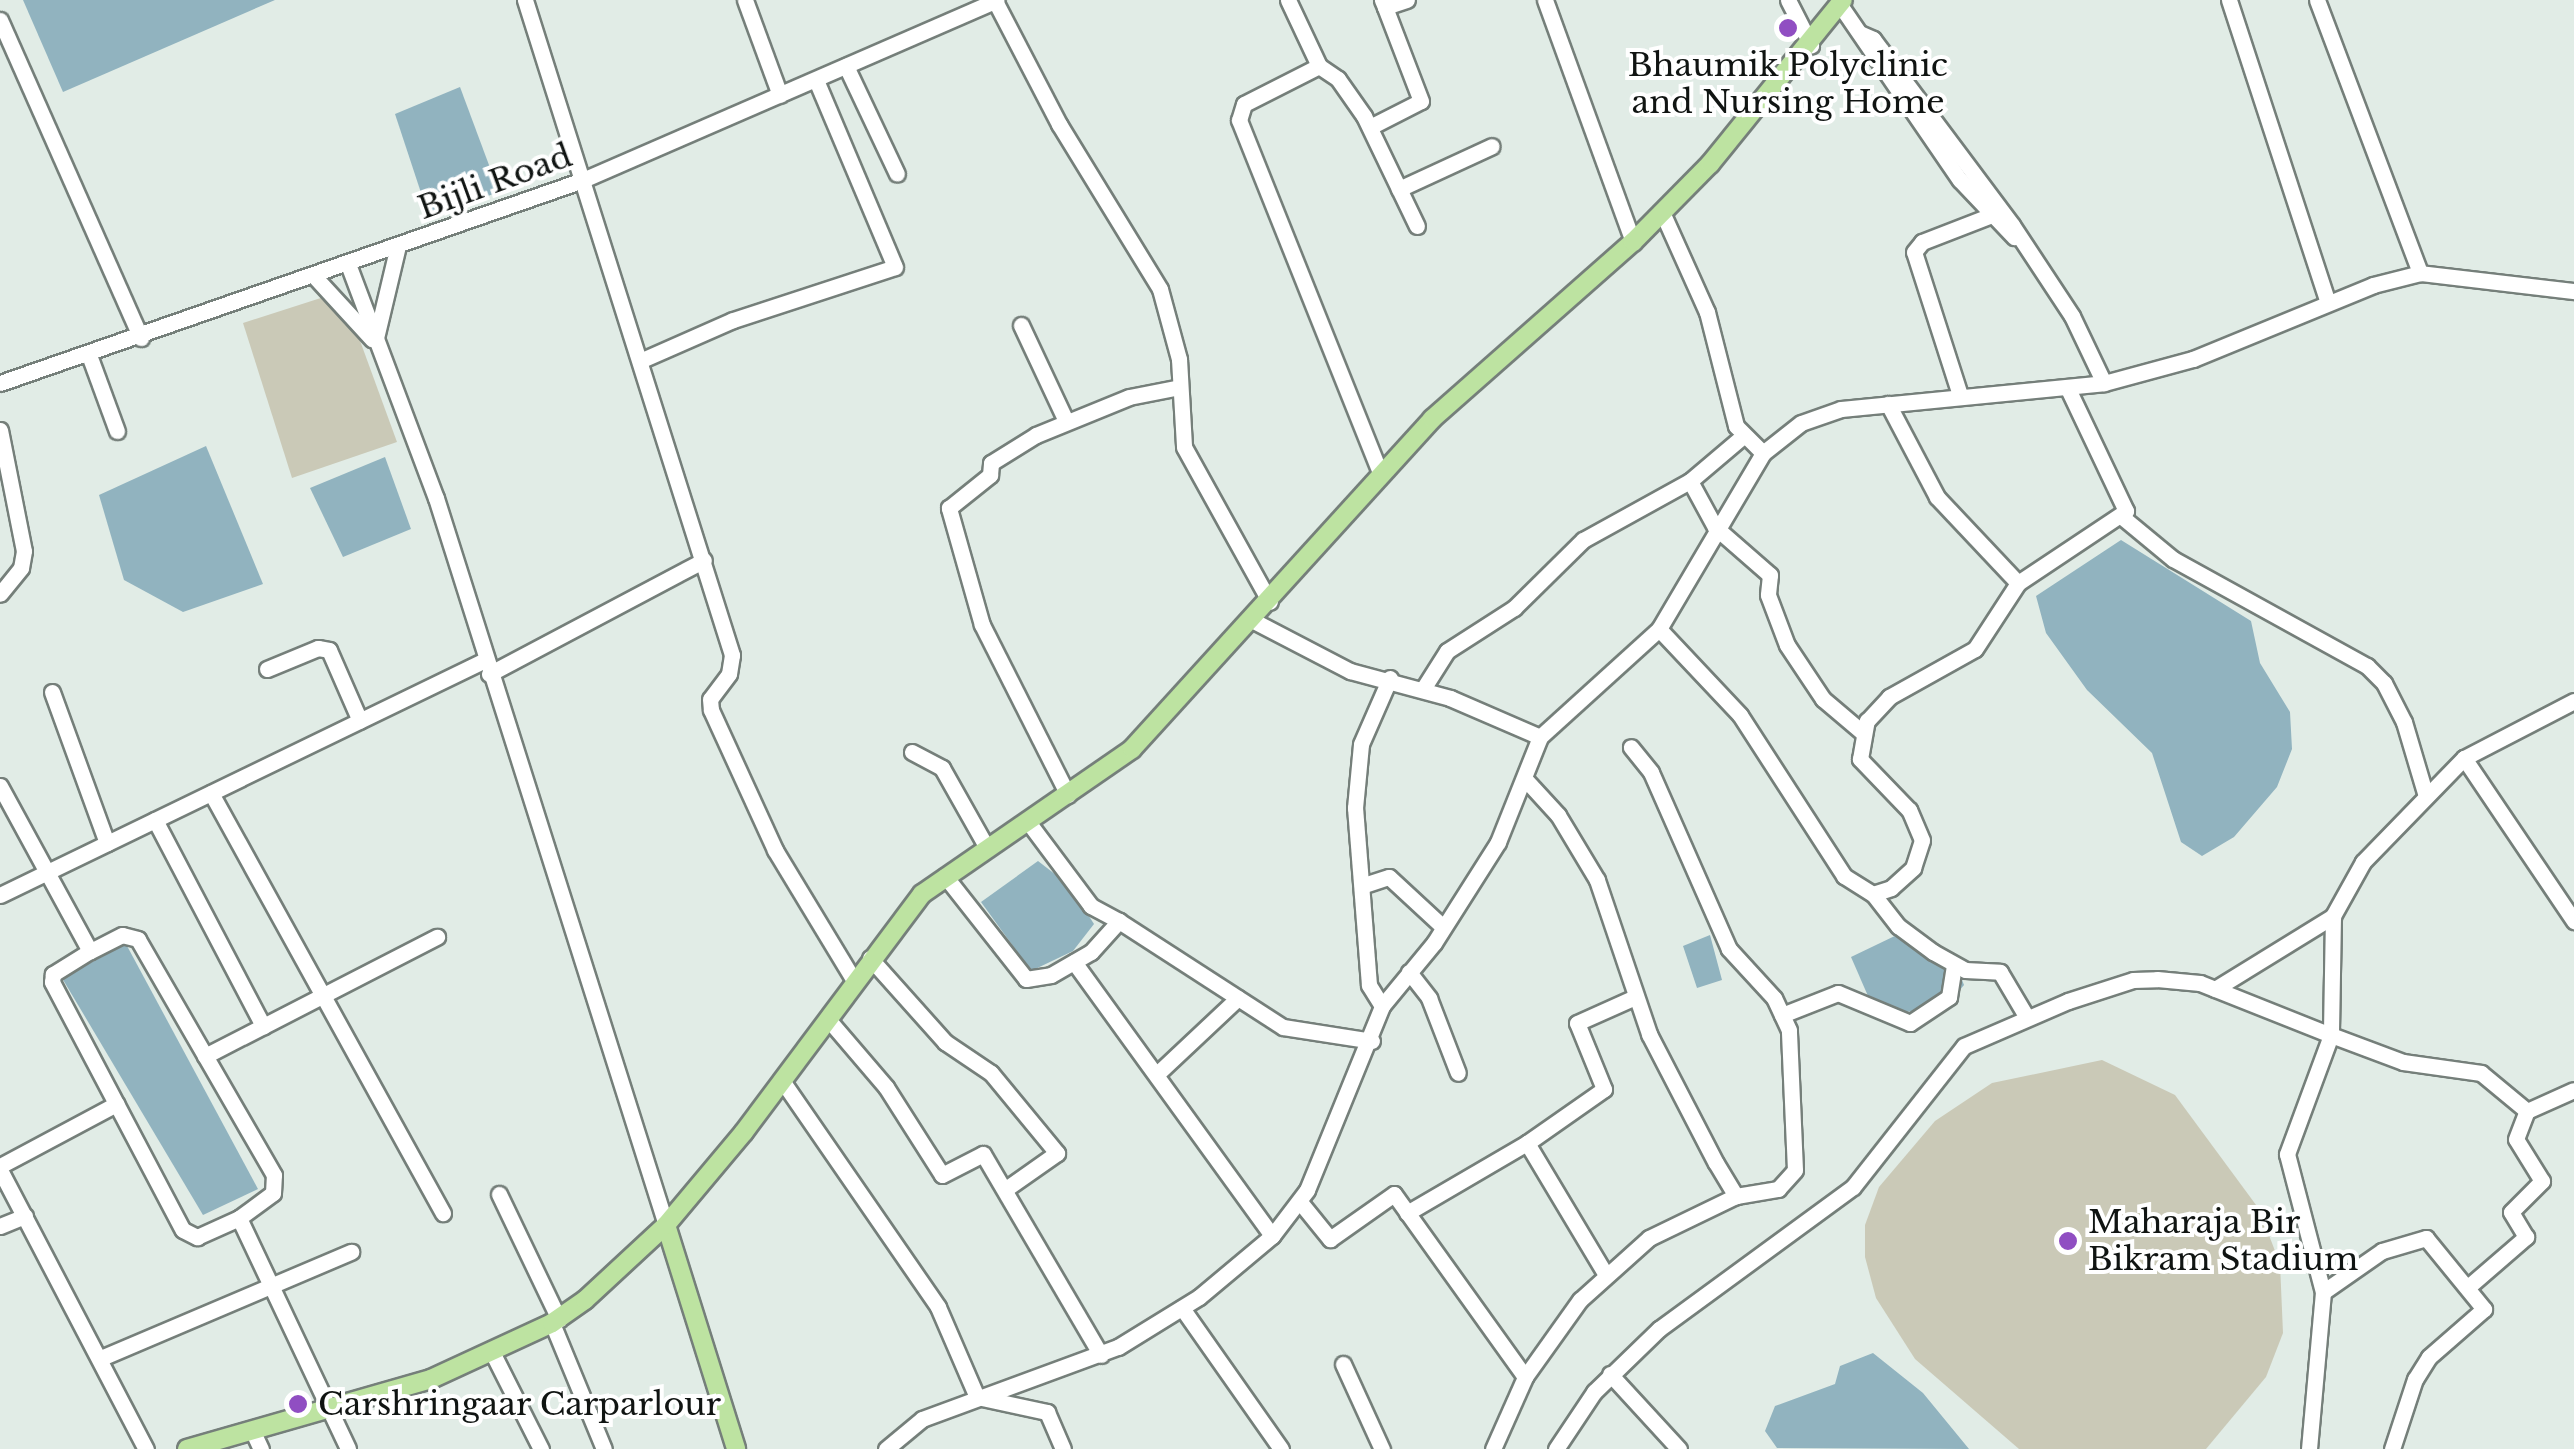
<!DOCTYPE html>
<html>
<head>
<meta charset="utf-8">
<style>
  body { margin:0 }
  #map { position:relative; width:2574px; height:1449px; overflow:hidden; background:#e1ece6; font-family:"Libre Baskerville",serif }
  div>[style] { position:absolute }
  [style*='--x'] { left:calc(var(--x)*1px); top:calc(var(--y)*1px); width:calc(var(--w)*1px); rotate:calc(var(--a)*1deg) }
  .green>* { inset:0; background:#cac9b7 }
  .water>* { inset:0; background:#91b3bf }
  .roads { filter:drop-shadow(2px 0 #757f7a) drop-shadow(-2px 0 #757f7a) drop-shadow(0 2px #757f7a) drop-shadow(0 -2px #757f7a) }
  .minor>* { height:15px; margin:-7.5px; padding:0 7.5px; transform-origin:7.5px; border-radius:7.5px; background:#fff }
  .major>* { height:18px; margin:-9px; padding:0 9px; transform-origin:9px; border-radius:9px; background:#bde3a1 }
  .dots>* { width:28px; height:28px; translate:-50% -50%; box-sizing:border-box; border:5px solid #fff; border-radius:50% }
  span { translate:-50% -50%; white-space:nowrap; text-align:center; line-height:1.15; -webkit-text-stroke:8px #fff; paint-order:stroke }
  .poi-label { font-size:32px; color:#101412 }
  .left { translate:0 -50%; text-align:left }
  .street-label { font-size:32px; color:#101412 }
</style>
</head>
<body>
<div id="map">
  <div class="green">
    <i style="clip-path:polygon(327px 296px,351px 316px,397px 442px,292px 478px,243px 323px)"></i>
    <i style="clip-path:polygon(2102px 1060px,2175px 1095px,2259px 1209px,2280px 1264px,2283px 1333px,2266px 1377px,2206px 1449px,2019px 1449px,1915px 1359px,1876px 1298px,1865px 1257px,1865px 1225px,1879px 1187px,1935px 1121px,1992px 1083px)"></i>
  </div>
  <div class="water">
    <i style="clip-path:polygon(23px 0,275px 0,63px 92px)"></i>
    <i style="clip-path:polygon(460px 87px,499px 192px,429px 217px,395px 114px)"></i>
    <i style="clip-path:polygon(206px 446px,263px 584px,183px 612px,124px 580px,99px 495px)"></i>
    <i style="clip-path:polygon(385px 457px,411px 529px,343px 557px,310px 488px)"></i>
    <i style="clip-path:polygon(2121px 540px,2251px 621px,2260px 663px,2290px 712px,2292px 749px,2277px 787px,2234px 837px,2202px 856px,2181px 842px,2152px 753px,2087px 690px,2046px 633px,2036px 596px)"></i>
    <i style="clip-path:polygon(1038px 861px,1069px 885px,1094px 924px,1073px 951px,1031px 971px,981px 902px)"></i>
    <i style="clip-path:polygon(1901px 933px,1960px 975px,1964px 985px,1954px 997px,1930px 1009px,1898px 1013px,1868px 996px,1851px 957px)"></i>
    <i style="clip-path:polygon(1710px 935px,1722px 980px,1697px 988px,1683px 946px)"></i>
    <i style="clip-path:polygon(126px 944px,258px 1189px,203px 1215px,62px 978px)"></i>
    <i style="clip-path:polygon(1873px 1353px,1923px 1393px,1969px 1449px,1777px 1448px,1765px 1431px,1775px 1406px,1835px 1384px,1840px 1366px)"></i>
  </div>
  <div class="roads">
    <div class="minor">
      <i style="--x:525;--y:0;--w:687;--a:72.46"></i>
      <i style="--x:732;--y:655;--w:19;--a:99"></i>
      <i style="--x:729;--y:674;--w:31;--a:127"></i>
      <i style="--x:710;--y:699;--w:11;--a:85"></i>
      <i style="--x:711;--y:710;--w:154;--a:65.4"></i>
      <i style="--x:775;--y:850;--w:151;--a:58.8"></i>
      <i style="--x:745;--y:0;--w:101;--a:69.8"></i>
      <i style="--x:1288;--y:0;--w:73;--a:64.8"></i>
      <i style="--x:1319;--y:66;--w:23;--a:34"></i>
      <i style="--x:1338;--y:79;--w:45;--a:54.9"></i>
      <i style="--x:1364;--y:116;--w:122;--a:64.3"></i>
      <i style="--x:1382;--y:0;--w:8;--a:67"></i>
      <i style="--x:1385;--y:7;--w:23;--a:-18"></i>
      <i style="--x:1545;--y:0;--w:258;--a:70"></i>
      <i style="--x:1788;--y:0;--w:51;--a:62.9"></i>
      <i style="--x:2229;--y:0;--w:319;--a:71.9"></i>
      <i style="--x:2317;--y:0;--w:292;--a:69.3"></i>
      <i style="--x:995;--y:1;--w:139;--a:62.5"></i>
      <i style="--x:1059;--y:124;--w:193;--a:58.5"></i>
      <i style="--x:1160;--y:289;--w:73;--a:74.8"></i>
      <i style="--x:1179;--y:359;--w:88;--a:86.7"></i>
      <i style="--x:1184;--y:447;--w:177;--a:61"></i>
      <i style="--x:1840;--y:5;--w:212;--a:55.6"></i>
      <i style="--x:1960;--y:180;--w:79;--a:46.5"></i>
      <i style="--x:0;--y:20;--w:348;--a:66.1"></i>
      <i style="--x:1862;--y:34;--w:12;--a:24"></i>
      <i style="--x:1873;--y:39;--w:232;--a:53.2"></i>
      <i style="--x:2012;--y:225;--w:109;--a:56.6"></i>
      <i style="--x:2072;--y:316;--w:74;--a:64.5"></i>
      <i style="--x:2104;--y:383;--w:92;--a:-15.1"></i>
      <i style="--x:2193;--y:359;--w:195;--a:-22.3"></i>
      <i style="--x:2373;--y:285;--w:49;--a:-14.3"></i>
      <i style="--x:2420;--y:273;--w:155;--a:6.7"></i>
      <i style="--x:846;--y:66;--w:119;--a:64.7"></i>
      <i style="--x:1319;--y:66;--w:84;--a:153.1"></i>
      <i style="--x:1244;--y:104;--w:17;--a:107"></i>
      <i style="--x:1239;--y:120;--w:380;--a:68.2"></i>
      <i style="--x:1370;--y:127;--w:57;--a:-27"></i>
      <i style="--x:1421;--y:101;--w:101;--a:-111"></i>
      <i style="--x:1399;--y:189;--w:102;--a:-24.8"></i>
      <i style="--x:1662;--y:212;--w:110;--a:65.8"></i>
      <i style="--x:1707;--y:312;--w:118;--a:75.7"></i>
      <i style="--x:1736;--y:426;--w:38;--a:45"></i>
      <i style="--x:348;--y:264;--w:250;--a:69.4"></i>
      <i style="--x:436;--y:498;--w:763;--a:72.44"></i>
      <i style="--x:314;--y:276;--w:86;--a:47.4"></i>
      <i style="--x:1021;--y:325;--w:106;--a:64.9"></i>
      <i style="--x:376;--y:338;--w:95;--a:-76.6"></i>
      <i style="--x:89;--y:355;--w:81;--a:69.8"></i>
      <i style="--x:642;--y:360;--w:99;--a:-23.7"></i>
      <i style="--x:733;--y:320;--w:170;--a:-18.1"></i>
      <i style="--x:895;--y:267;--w:203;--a:-112.9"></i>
      <i style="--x:0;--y:383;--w:617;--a:-19.2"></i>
      <i style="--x:583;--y:180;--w:451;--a:-23.5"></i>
      <i style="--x:1960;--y:395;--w:150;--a:-107.8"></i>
      <i style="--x:1914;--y:252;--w:13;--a:-51"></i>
      <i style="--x:1922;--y:242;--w:72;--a:-21.2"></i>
      <i style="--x:1888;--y:404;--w:105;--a:62.2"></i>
      <i style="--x:1937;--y:497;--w:118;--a:46.7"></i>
      <i style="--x:0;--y:430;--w:123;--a:78.8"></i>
      <i style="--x:24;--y:551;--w:17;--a:100"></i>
      <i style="--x:21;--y:568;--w:33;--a:129"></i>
      <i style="--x:1690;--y:481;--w:52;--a:61.5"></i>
      <i style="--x:1715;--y:527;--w:73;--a:41.1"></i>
      <i style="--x:1770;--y:575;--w:20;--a:96"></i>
      <i style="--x:1768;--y:595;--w:53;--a:69.2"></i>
      <i style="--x:1787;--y:645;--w:65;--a:56.3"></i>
      <i style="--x:1823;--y:699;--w:51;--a:40.2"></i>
      <i style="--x:2121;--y:516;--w:67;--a:39.6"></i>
      <i style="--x:2173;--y:559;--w:222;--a:28.9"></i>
      <i style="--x:2367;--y:666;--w:24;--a:45"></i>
      <i style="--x:2384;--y:683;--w:44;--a:62.9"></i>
      <i style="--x:2404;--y:722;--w:74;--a:73.5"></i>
      <i style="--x:1250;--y:619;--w:113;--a:27.5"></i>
      <i style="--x:1350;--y:671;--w:104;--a:15.1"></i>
      <i style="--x:1450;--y:698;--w:98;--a:23.4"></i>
      <i style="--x:1659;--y:629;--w:118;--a:46.7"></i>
      <i style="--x:1740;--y:715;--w:192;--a:57.1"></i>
      <i style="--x:1844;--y:876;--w:34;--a:32"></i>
      <i style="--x:1873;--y:894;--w:19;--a:-18"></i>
      <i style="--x:1891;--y:888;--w:30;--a:-42"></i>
      <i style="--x:1913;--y:868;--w:29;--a:-72"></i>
      <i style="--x:1922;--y:840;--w:33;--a:-113"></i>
      <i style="--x:1909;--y:810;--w:71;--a:-133.9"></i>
      <i style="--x:1860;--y:759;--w:39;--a:-80"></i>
      <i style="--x:1867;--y:721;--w:33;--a:-47"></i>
      <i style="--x:1889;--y:697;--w:98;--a:-29.2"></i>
      <i style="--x:1975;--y:649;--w:79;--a:-56.9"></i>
      <i style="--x:2018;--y:583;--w:130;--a:-33.7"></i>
      <i style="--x:2126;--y:511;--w:135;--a:-115.4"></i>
      <i style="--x:267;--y:669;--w:55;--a:-22.4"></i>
      <i style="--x:318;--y:648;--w:11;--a:10"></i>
      <i style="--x:329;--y:650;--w:77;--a:66.4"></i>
      <i style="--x:489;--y:674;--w:243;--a:-27.9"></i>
      <i style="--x:1423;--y:689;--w:45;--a:-57.7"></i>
      <i style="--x:1447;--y:651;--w:80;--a:-32.7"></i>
      <i style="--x:1514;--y:608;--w:97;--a:-44.6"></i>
      <i style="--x:1583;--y:540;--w:122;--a:-28.9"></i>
      <i style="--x:1690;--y:481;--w:70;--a:-40.3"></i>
      <i style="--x:52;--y:692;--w:161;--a:70"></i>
      <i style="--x:2574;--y:701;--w:124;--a:152.6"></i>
      <i style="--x:2464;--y:758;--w:145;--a:134.2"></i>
      <i style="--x:2363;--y:862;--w:62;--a:119.1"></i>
      <i style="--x:2333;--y:916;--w:119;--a:91"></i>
      <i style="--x:2331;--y:1035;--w:77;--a:20.6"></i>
      <i style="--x:2403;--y:1062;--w:79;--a:8"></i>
      <i style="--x:2481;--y:1073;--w:60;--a:39.6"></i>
      <i style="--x:2527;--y:1111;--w:51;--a:-24.1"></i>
      <i style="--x:912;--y:752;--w:34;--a:28"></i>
      <i style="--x:942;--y:768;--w:92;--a:60.6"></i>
      <i style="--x:2464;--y:758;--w:197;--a:56"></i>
      <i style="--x:1525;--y:779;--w:49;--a:47.5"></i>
      <i style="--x:1558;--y:815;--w:76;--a:59"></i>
      <i style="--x:1597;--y:880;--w:163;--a:71.3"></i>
      <i style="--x:1649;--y:1034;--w:145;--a:62.6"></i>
      <i style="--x:1716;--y:1163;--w:39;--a:59"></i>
      <i style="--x:1736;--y:1196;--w:43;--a:-9.5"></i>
      <i style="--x:1778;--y:1189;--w:25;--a:-48"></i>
      <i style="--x:1795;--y:1170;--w:140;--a:-92.5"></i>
      <i style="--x:1789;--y:1030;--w:35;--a:-115"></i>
      <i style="--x:1774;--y:998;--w:67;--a:-132.6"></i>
      <i style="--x:1729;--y:949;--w:193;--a:-113.8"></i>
      <i style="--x:1651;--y:772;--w:32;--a:-129"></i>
      <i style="--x:0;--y:786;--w:188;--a:61.4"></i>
      <i style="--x:90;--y:951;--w:44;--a:148.1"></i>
      <i style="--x:53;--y:974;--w:8;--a:97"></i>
      <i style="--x:52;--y:982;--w:280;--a:62.2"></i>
      <i style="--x:183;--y:1230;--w:16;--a:27"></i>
      <i style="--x:197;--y:1237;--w:46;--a:-24.3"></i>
      <i style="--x:239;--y:1218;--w:42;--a:-36.3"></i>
      <i style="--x:273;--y:1193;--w:18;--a:-87"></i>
      <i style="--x:274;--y:1175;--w:272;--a:-120"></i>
      <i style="--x:138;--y:939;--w:16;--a:-166"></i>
      <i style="--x:122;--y:935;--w:36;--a:153"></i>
      <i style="--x:211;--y:793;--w:480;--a:61.1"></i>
      <i style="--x:1068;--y:795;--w:191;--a:-116.8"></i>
      <i style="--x:982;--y:625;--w:122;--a:-105.8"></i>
      <i style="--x:949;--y:508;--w:53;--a:-38.8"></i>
      <i style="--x:990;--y:475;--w:12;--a:-85"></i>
      <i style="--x:991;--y:463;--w:53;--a:-31.9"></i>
      <i style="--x:1036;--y:435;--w:100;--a:-22.2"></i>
      <i style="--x:1129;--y:397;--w:52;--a:-11.1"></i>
      <i style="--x:155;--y:820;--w:233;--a:62.3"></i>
      <i style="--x:945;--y:876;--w:131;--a:51.8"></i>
      <i style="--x:1026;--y:979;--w:25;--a:-9"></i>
      <i style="--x:1051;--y:975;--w:46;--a:-29.9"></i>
      <i style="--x:1091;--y:952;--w:42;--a:-47.9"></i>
      <i style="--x:1119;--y:921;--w:32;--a:-152"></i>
      <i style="--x:1091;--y:906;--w:104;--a:-126.8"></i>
      <i style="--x:1364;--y:885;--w:26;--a:-18"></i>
      <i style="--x:1389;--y:877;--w:74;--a:42.8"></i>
      <i style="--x:1873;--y:894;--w:41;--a:52"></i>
      <i style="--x:1898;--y:926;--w:44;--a:36.6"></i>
      <i style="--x:1933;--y:952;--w:37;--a:29"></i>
      <i style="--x:1965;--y:970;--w:35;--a:3"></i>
      <i style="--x:2000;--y:972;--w:51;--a:59.4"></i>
      <i style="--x:0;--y:895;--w:539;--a:-25.85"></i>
      <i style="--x:1119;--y:921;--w:195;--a:32.9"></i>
      <i style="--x:1283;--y:1027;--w:90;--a:8.9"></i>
      <i style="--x:870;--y:958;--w:113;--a:48.2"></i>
      <i style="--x:945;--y:1042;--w:55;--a:34"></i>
      <i style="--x:991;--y:1073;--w:104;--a:50.5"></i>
      <i style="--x:1057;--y:1153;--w:62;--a:144.8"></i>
      <i style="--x:1074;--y:962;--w:338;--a:54.1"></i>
      <i style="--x:1409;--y:972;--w:33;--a:52"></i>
      <i style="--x:1429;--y:998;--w:80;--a:68.9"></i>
      <i style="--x:2215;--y:989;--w:139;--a:-31.7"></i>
      <i style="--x:1382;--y:1006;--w:25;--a:-122"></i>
      <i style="--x:1369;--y:985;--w:178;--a:-94.5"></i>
      <i style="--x:1355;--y:808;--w:64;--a:-84.6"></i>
      <i style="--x:1361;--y:744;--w:72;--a:-66.3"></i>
      <i style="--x:1782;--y:1015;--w:60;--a:-21.4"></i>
      <i style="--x:1838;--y:993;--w:78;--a:22.6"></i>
      <i style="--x:1910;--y:1023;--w:47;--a:-33.7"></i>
      <i style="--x:1949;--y:997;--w:33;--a:-81"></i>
      <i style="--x:827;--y:1018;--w:91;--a:49.5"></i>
      <i style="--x:886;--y:1087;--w:104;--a:57.5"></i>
      <i style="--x:942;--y:1175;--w:46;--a:-27.1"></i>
      <i style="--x:983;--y:1154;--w:233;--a:59.6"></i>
      <i style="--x:205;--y:1056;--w:261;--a:-27.2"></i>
      <i style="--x:1157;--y:1074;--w:111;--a:-43.2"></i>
      <i style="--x:783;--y:1082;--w:273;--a:55.4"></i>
      <i style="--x:938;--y:1307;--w:98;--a:66.6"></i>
      <i style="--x:977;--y:1397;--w:72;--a:12.1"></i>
      <i style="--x:1047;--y:1412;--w:40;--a:66.6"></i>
      <i style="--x:0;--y:1166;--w:132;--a:-28.1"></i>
      <i style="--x:0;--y:1170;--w:315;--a:62.4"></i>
      <i style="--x:499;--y:1194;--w:139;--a:64.4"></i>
      <i style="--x:1300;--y:1202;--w:48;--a:51"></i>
      <i style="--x:1330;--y:1239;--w:78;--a:-35.1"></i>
      <i style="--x:1394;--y:1194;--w:225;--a:54.4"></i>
      <i style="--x:1407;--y:1213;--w:139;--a:-30.3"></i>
      <i style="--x:239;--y:1218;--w:255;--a:64.7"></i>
      <i style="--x:0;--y:1226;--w:27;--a:-22"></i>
      <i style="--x:1606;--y:1275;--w:154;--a:-120.9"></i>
      <i style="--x:1527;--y:1143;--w:94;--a:-35"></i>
      <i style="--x:1604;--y:1089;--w:71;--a:-112.2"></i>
      <i style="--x:1577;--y:1023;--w:64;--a:-24.1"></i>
      <i style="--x:2468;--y:1287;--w:77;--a:-40.8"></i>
      <i style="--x:2526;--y:1237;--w:29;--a:-121"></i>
      <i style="--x:2511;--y:1212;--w:44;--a:-45"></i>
      <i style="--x:2542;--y:1181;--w:49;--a:-121.8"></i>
      <i style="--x:2516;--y:1139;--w:30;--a:-69"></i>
      <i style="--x:2323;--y:1292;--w:72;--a:-34.8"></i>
      <i style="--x:2382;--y:1251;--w:46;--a:-16.5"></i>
      <i style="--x:2426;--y:1238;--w:92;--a:50.8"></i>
      <i style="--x:2484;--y:1309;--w:73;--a:138.9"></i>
      <i style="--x:2429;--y:1357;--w:26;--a:122"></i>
      <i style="--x:2415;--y:1379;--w:74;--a:108.2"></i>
      <i style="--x:1182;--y:1308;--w:172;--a:54.9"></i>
      <i style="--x:552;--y:1323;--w:136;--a:67.6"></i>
      <i style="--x:492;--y:1352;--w:109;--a:63.2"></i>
      <i style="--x:101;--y:1358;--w:272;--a:-23"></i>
      <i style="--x:1343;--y:1364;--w:94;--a:65.4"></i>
      <i style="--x:1610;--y:1374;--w:102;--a:47.4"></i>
      <i style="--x:253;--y:1432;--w:19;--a:65"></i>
      <i style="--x:886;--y:1449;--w:47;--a:-39.8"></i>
      <i style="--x:922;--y:1419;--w:209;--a:-20.2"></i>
      <i style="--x:1118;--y:1347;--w:95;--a:-31.7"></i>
      <i style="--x:1199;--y:1297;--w:95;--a:-39.9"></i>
      <i style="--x:1272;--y:1236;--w:58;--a:-52.7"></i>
      <i style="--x:1307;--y:1190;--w:199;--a:-67.8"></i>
      <i style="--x:1382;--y:1006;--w:82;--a:-50.5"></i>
      <i style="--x:1434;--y:943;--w:120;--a:-57.6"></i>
      <i style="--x:1498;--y:842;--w:113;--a:-68.2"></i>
      <i style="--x:1540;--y:737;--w:161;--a:-42.2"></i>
      <i style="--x:1659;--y:629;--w:204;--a:-59.4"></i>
      <i style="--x:1763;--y:453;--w:48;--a:-38.3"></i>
      <i style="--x:1801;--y:423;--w:42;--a:-19.3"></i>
      <i style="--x:1841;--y:409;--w:264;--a:-5.6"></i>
      <i style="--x:1493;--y:1449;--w:79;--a:-66"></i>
      <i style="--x:1525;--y:1377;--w:95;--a:-54.5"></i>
      <i style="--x:1580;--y:1300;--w:93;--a:-41.9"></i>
      <i style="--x:1649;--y:1238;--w:97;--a:-25.8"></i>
      <i style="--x:1556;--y:1449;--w:69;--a:-56.3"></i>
      <i style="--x:1594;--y:1392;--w:91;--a:-44.1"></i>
      <i style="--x:1659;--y:1329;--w:240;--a:-36.2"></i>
      <i style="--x:1853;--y:1187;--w:179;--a:-51.8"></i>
      <i style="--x:1964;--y:1046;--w:113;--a:-23.4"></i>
      <i style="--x:2068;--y:1001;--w:68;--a:-17.9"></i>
      <i style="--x:2133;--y:980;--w:24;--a:-2"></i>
      <i style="--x:2157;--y:979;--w:43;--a:5.3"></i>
      <i style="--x:2200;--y:983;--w:141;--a:21.7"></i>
      <i style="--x:2331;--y:1035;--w:127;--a:110.3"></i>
      <i style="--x:2287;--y:1154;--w:143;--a:75.4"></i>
      <i style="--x:2323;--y:1292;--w:158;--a:95.1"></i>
    </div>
    <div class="major">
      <i style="--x:666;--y:1225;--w:235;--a:72.6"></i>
      <i style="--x:187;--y:1449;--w:254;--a:-16"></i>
      <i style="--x:431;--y:1379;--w:133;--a:-24.8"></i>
      <i style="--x:552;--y:1323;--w:40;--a:-34.9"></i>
      <i style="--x:585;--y:1300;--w:110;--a:-42.8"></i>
      <i style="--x:666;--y:1225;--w:121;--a:-50"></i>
      <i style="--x:744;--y:1132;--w:297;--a:-53.2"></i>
      <i style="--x:922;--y:894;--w:255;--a:-34.6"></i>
      <i style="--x:1132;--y:749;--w:446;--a:-47.7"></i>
      <i style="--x:1432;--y:419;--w:268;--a:-41.4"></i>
      <i style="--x:1633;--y:242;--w:110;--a:-45.4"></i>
      <i style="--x:1710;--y:164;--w:211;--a:-51"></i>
    </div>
  </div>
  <div class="dots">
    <i style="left:1788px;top:28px;background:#904ec2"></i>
    <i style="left:2068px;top:1241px;background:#904ec2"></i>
    <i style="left:298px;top:1404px;background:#904ec2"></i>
  </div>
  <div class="poi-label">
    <span style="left:1788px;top:84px">Bhaumik Polyclinic<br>and Nursing Home</span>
    <span class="left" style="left:2088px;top:1241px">Maharaja Bir<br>Bikram Stadium</span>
    <span class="left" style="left:318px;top:1404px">Carshringaar Carparlour</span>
  </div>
  <div class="street-label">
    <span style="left:495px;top:182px;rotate:-20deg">Bijli Road</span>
  </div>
</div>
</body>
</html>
